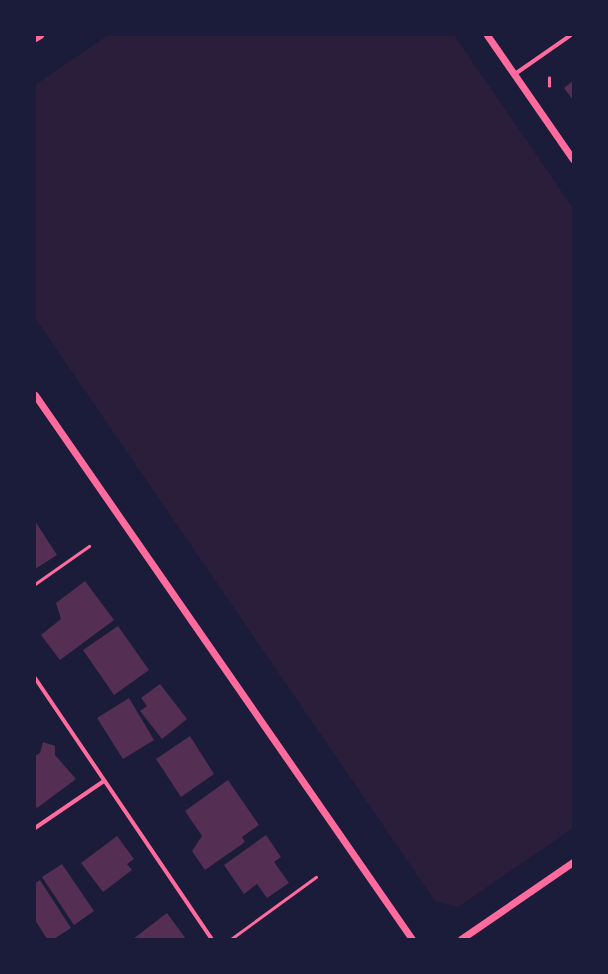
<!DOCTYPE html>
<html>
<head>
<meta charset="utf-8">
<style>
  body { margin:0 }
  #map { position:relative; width:608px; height:974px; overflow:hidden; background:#1b1b3a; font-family:"DejaVu Sans",sans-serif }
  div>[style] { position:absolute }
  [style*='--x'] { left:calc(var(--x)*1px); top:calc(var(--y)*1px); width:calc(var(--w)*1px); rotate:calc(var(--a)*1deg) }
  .green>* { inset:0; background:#2a1e3b }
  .building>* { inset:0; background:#542f53 }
  .path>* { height:2.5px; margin:-1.25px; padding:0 1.25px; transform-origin:1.25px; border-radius:1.25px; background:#ff6b9d }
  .minor>* { height:4px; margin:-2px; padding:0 2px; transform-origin:2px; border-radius:2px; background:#ff6b9d }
  .tertiary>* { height:7px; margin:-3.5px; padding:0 3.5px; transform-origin:3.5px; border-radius:3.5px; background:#ff6b9d }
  span { translate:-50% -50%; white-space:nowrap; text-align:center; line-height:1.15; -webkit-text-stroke:3.5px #1b1b3a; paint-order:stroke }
  .frame { position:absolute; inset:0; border:36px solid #1b1b3a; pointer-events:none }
</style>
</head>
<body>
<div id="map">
  <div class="green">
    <i style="clip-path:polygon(108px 35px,454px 35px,573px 208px,573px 828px,458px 907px,435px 901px,35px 318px,35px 85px)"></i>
  </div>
  <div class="building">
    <i style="clip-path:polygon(573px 81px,573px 100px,564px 88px)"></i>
    <i style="clip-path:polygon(35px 521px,57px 555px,35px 569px)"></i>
    <i style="clip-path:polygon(85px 581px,114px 620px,60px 660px,41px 635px,61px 619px,56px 603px)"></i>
    <i style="clip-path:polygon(118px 626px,149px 670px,114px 695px,83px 650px)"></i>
    <i style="clip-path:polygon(160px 684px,187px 719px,162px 739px,140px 711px,147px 706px,141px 698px)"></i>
    <i style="clip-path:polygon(129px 698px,154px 740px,123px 759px,97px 718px)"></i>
    <i style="clip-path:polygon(190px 736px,214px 774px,181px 797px,156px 759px)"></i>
    <i style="clip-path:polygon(43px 742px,55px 746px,55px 755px,76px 779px,37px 808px,35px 805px,35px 756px,40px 753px)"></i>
    <i style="clip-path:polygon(228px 780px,259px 825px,242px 837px,245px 842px,205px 870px,192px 851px,202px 836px,185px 811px)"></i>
    <i style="clip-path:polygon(266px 835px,281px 857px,274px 862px,289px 883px,267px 898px,257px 884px,244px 894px,224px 865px)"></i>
    <i style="clip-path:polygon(117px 836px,134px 859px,127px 864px,132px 870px,103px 892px,81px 863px)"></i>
    <i style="clip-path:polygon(62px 864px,94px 911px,74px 925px,42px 877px)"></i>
    <i style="clip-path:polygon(40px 880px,71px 928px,54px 939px,47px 939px,35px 920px,35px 883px)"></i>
    <i style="clip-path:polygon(167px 913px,186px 939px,133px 939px)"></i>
  </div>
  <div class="path">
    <i style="--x:549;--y:86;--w:8;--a:-90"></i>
    <i style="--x:35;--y:584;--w:66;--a:-35.1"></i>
    <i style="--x:231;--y:939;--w:105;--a:-36.1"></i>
  </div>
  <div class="minor">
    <i style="--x:515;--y:74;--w:68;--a:-34.9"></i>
    <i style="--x:35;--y:678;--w:315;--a:55.9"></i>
    <i style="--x:35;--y:828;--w:83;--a:-34.3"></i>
  </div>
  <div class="tertiary">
    <i style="--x:487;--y:35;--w:151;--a:55.3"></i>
    <i style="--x:35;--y:38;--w:6;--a:-31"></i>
    <i style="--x:35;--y:395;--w:662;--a:55.28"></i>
    <i style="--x:461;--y:939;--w:136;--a:-34.5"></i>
  </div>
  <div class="frame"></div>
</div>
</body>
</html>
